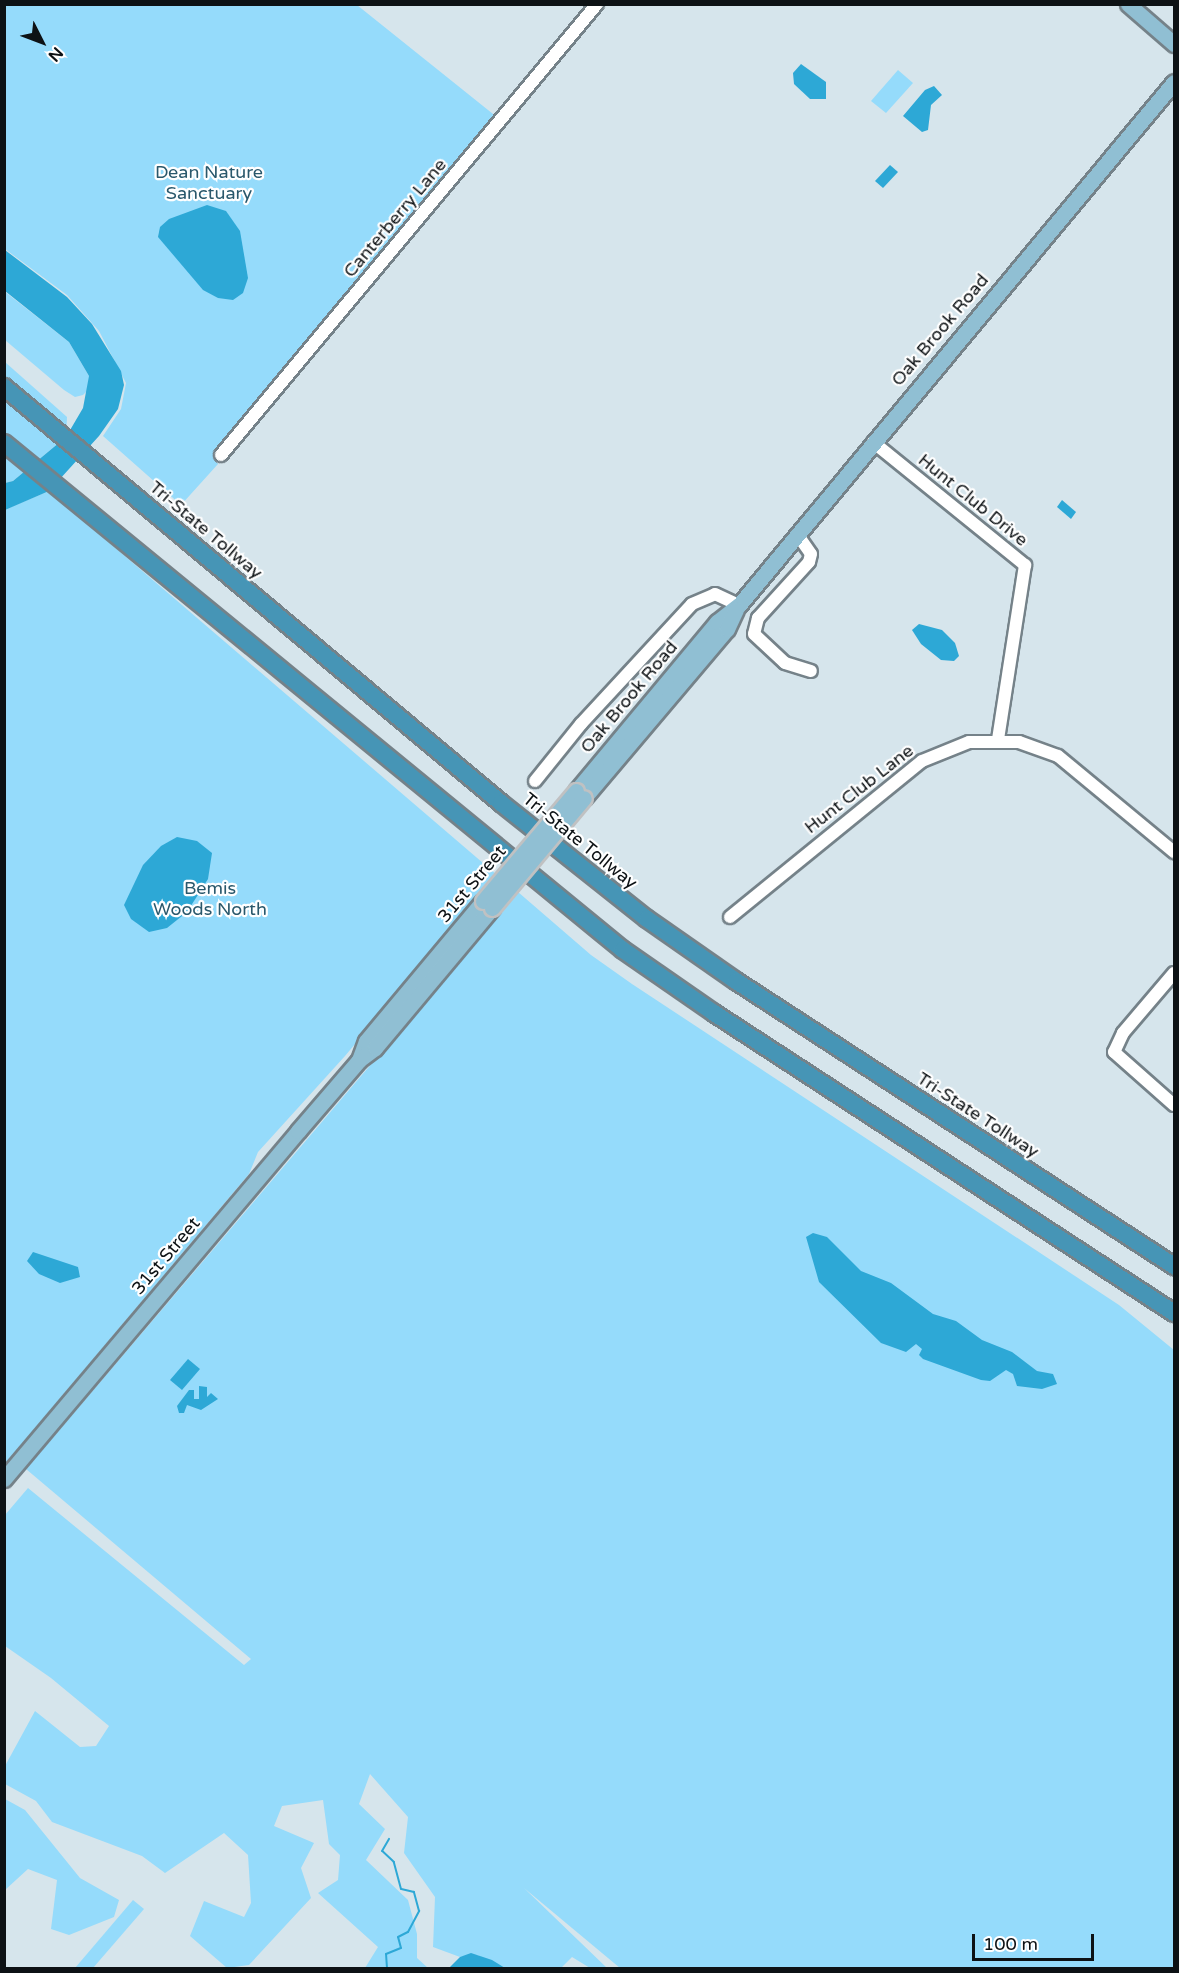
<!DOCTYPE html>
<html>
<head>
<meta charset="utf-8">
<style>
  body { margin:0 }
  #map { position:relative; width:1179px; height:1973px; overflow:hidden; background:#d6e5ec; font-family:"Varela Round",sans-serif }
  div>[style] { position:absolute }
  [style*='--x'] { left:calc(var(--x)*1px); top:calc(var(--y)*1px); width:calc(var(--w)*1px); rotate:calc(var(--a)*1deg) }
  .green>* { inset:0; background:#95dbfb }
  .water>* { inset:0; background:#2da8d6 }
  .stream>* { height:2px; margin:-1px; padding:0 1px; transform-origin:1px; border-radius:1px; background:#2da8d6 }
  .roads { filter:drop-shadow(2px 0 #758289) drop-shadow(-2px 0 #758289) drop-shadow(0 2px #758289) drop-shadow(0 -2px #758289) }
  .minor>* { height:12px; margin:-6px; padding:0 6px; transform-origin:6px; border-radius:6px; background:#fff }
  .major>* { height:15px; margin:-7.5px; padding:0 7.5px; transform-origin:7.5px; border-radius:7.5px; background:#90bfd3 }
  .highway>* { height:16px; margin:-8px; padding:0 8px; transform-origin:8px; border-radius:8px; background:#4695b6 }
  .bridges { filter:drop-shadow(2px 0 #c0c1c2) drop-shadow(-2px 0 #c0c1c2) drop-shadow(0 2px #c0c1c2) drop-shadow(0 -2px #c0c1c2) }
  .major-bridge>* { height:15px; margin:-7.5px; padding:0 7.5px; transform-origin:7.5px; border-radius:7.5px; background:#90bfd3 }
  span { translate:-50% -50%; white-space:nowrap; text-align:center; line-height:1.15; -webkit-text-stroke:4.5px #fff; paint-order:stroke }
  .park-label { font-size:18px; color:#29586c }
  .street-label { font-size:18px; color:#0d1215 }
  .frame { position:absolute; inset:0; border:6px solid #0d1215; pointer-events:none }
  .north { position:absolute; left:12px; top:12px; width:60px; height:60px; -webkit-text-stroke:4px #fff; paint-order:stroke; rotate:132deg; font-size:16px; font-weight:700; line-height:24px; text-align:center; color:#0d1215 }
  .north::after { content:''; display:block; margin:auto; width:21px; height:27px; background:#0d1215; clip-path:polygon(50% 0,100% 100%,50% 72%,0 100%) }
  .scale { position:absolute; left:972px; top:1934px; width:122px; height:27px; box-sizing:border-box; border:3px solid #0d1215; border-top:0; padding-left:8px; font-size:18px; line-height:21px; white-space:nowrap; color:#0d1215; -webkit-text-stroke:4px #fff; paint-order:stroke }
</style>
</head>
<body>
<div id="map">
  <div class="green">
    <i style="clip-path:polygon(4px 5px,357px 5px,498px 118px,213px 457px,218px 464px,181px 505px,103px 436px,121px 409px,126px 383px,99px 331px,67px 295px,5px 249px)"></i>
    <i style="clip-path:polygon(898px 70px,913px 83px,886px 113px,871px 101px)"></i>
    <i style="clip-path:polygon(4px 291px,69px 342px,89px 376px,89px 389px,83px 395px,75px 397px,64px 390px,5px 340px)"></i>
    <i style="clip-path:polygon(5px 362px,67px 417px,66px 437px,13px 481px,5px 483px)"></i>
    <i style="clip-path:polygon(49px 491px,497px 875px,345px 1056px,258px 1152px,249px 1174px,5px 1464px,4px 510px)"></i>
    <i style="clip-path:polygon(518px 892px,591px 955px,632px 984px,1119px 1305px,1174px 1350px,1174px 1968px,620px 1968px,524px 1888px,607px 1968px,590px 1968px,572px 1957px,561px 1968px,505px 1968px,477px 1955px,460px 1957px,433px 1947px,435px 1897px,404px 1853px,408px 1817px,370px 1774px,359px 1804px,385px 1829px,366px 1860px,408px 1900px,417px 1934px,417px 1958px,428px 1968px,365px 1968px,378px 1947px,318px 1893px,338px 1880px,340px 1855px,329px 1844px,323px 1800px,282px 1806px,274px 1826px,314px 1843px,301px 1868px,311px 1898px,249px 1965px,227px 1968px,190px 1936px,204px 1901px,244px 1917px,251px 1903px,248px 1855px,224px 1833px,165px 1873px,142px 1856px,52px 1822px,36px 1801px,5px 1784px,5px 1766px,35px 1711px,80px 1747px,96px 1746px,109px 1726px,51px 1678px,5px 1646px,5px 1515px,28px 1488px,244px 1665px,251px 1659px,26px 1469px)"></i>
    <i style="clip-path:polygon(5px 1799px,25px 1810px,80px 1878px,119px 1900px,114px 1917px,69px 1935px,51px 1929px,57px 1880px,28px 1869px,5px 1890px)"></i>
    <i style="clip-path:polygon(133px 1900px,144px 1909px,93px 1968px,75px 1968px)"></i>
  </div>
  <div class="water">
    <i style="clip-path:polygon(801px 64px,826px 82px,826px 99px,810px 99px,794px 84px,793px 73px)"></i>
    <i style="clip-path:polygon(934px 86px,942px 95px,931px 105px,928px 130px,922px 132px,903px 116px,925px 90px)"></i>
    <i style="clip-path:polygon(890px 165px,898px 172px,883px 188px,875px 181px)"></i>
    <i style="clip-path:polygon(207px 205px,226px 211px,240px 231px,248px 278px,243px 293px,233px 300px,218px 298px,203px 290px,158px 237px,160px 227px,169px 219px)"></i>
    <i style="clip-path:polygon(5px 250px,67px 297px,92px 324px,121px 371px,124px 385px,118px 409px,99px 436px,49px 491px,5px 510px,5px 483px,13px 481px,66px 437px,83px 408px,89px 376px,69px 342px,5px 291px)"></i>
    <i style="clip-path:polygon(1062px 500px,1076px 512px,1071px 519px,1057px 507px)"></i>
    <i style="clip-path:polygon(919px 624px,942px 630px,955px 643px,959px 656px,954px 661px,941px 660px,921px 644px,912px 630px)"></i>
    <i style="clip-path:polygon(177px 837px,197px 841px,212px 853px,208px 879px,187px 912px,167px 928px,149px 932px,131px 919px,124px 905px,143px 865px,161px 846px)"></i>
    <i style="clip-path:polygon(813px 1233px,827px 1237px,861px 1271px,891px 1283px,933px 1314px,956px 1321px,982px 1340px,1012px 1352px,1037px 1371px,1053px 1374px,1057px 1384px,1042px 1389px,1017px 1386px,1013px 1374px,1006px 1370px,990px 1381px,981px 1380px,923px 1359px,919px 1355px,922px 1349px,916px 1344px,906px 1352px,881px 1343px,819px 1282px,806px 1237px)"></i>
    <i style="clip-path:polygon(33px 1252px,78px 1267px,80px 1277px,60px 1283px,39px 1274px,27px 1261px)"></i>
    <i style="clip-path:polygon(188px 1359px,200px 1369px,182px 1390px,170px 1380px)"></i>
    <i style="clip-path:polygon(199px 1386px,207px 1387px,207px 1397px,211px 1393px,218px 1399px,201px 1410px,187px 1405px,184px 1413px,179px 1413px,177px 1406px,189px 1390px,194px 1390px,194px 1399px,199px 1399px)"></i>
    <i style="clip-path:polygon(471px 1953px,492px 1960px,505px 1968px,449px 1968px,460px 1957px)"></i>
  </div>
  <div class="stream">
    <i style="--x:387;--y:1968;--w:14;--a:-94"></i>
    <i style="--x:386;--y:1954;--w:16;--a:-22"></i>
    <i style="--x:401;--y:1948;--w:11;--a:-105"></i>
    <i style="--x:398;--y:1937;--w:11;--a:-27"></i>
    <i style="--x:408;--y:1932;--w:24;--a:-62"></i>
    <i style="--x:419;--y:1911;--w:20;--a:-105"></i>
    <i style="--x:414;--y:1892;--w:13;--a:-167"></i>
    <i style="--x:401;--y:1889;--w:28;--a:-105"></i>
    <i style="--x:394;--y:1862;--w:16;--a:-137"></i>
    <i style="--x:382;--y:1851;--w:14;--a:-60"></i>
  </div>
  <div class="roads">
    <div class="minor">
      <i style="--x:873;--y:442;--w:196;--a:39"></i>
      <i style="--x:1025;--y:565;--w:177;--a:98.8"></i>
      <i style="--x:221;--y:455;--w:587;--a:-50.18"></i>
      <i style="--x:797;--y:534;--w:24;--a:55"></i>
      <i style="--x:811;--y:554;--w:8;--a:104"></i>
      <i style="--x:809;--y:562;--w:76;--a:132.3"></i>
      <i style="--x:758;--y:618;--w:16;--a:104"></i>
      <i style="--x:754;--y:634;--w:42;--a:43.1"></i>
      <i style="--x:785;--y:663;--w:27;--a:17"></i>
      <i style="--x:535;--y:781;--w:73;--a:-51.1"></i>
      <i style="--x:581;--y:724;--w:163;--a:-47.2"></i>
      <i style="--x:692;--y:604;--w:25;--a:-23"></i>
      <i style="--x:715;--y:594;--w:26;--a:25"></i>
      <i style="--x:730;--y:917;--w:247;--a:-39.1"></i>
      <i style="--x:922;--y:761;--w:51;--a:-22"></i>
      <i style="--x:969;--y:742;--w:50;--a:0"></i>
      <i style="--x:1019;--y:742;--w:41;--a:19.7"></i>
      <i style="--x:1058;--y:756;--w:151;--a:39.6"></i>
      <i style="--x:1174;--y:973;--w:79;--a:130.4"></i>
      <i style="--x:1123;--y:1033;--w:21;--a:115"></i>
      <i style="--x:1114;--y:1052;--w:80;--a:41.5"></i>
    </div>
    <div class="major">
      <i style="--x:1128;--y:4;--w:61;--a:41"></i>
      <i style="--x:576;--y:791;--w:220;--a:-50.2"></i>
      <i style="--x:717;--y:622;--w:28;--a:-38"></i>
      <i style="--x:739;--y:605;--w:680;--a:-50.25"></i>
      <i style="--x:584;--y:798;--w:221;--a:-49.8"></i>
      <i style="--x:727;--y:629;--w:21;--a:-65"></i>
      <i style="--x:359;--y:1060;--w:20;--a:-70"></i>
      <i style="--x:366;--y:1041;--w:182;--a:-50.1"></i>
      <i style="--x:4;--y:1479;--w:456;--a:-49.8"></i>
      <i style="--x:298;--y:1131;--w:94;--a:-49.3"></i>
      <i style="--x:359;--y:1060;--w:20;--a:-37"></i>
      <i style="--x:375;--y:1048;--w:182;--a:-50.1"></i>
    </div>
    <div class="highway">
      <i style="--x:4;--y:387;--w:648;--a:39.93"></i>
      <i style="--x:501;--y:803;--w:186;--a:38.5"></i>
      <i style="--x:647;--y:919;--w:108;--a:34.9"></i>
      <i style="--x:736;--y:981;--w:523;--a:33.05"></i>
      <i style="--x:4;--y:443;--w:800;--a:39.32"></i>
      <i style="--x:623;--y:950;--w:111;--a:34.7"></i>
      <i style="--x:714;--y:1013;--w:549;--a:33.11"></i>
    </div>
  </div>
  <div class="bridges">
    <div class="major-bridge">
      <i style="--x:483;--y:901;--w:144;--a:-49.8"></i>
      <i style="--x:492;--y:908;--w:143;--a:-50.1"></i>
    </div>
  </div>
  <div class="park-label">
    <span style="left:209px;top:183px">Dean Nature<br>Sanctuary</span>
    <span style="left:210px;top:899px">Bemis<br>Woods North</span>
  </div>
  <div class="street-label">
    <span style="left:395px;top:218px;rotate:-50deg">Canterberry Lane</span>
    <span style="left:940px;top:330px;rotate:-50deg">Oak Brook Road</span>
    <span style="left:973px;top:500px;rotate:39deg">Hunt Club Drive</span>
    <span style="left:206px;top:530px;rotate:40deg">Tri-State Tollway</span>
    <span style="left:629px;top:697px;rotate:-50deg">Oak Brook Road</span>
    <span style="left:859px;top:789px;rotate:-38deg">Hunt Club Lane</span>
    <span style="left:580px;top:841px;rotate:39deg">Tri-State Tollway</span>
    <span style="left:472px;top:884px;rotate:-50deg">31st Street</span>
    <span style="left:978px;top:1115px;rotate:33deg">Tri-State Tollway</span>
    <span style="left:166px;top:1256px;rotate:-50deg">31st Street</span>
  </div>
  <div class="frame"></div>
  <div class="north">N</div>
  <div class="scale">100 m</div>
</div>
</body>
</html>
